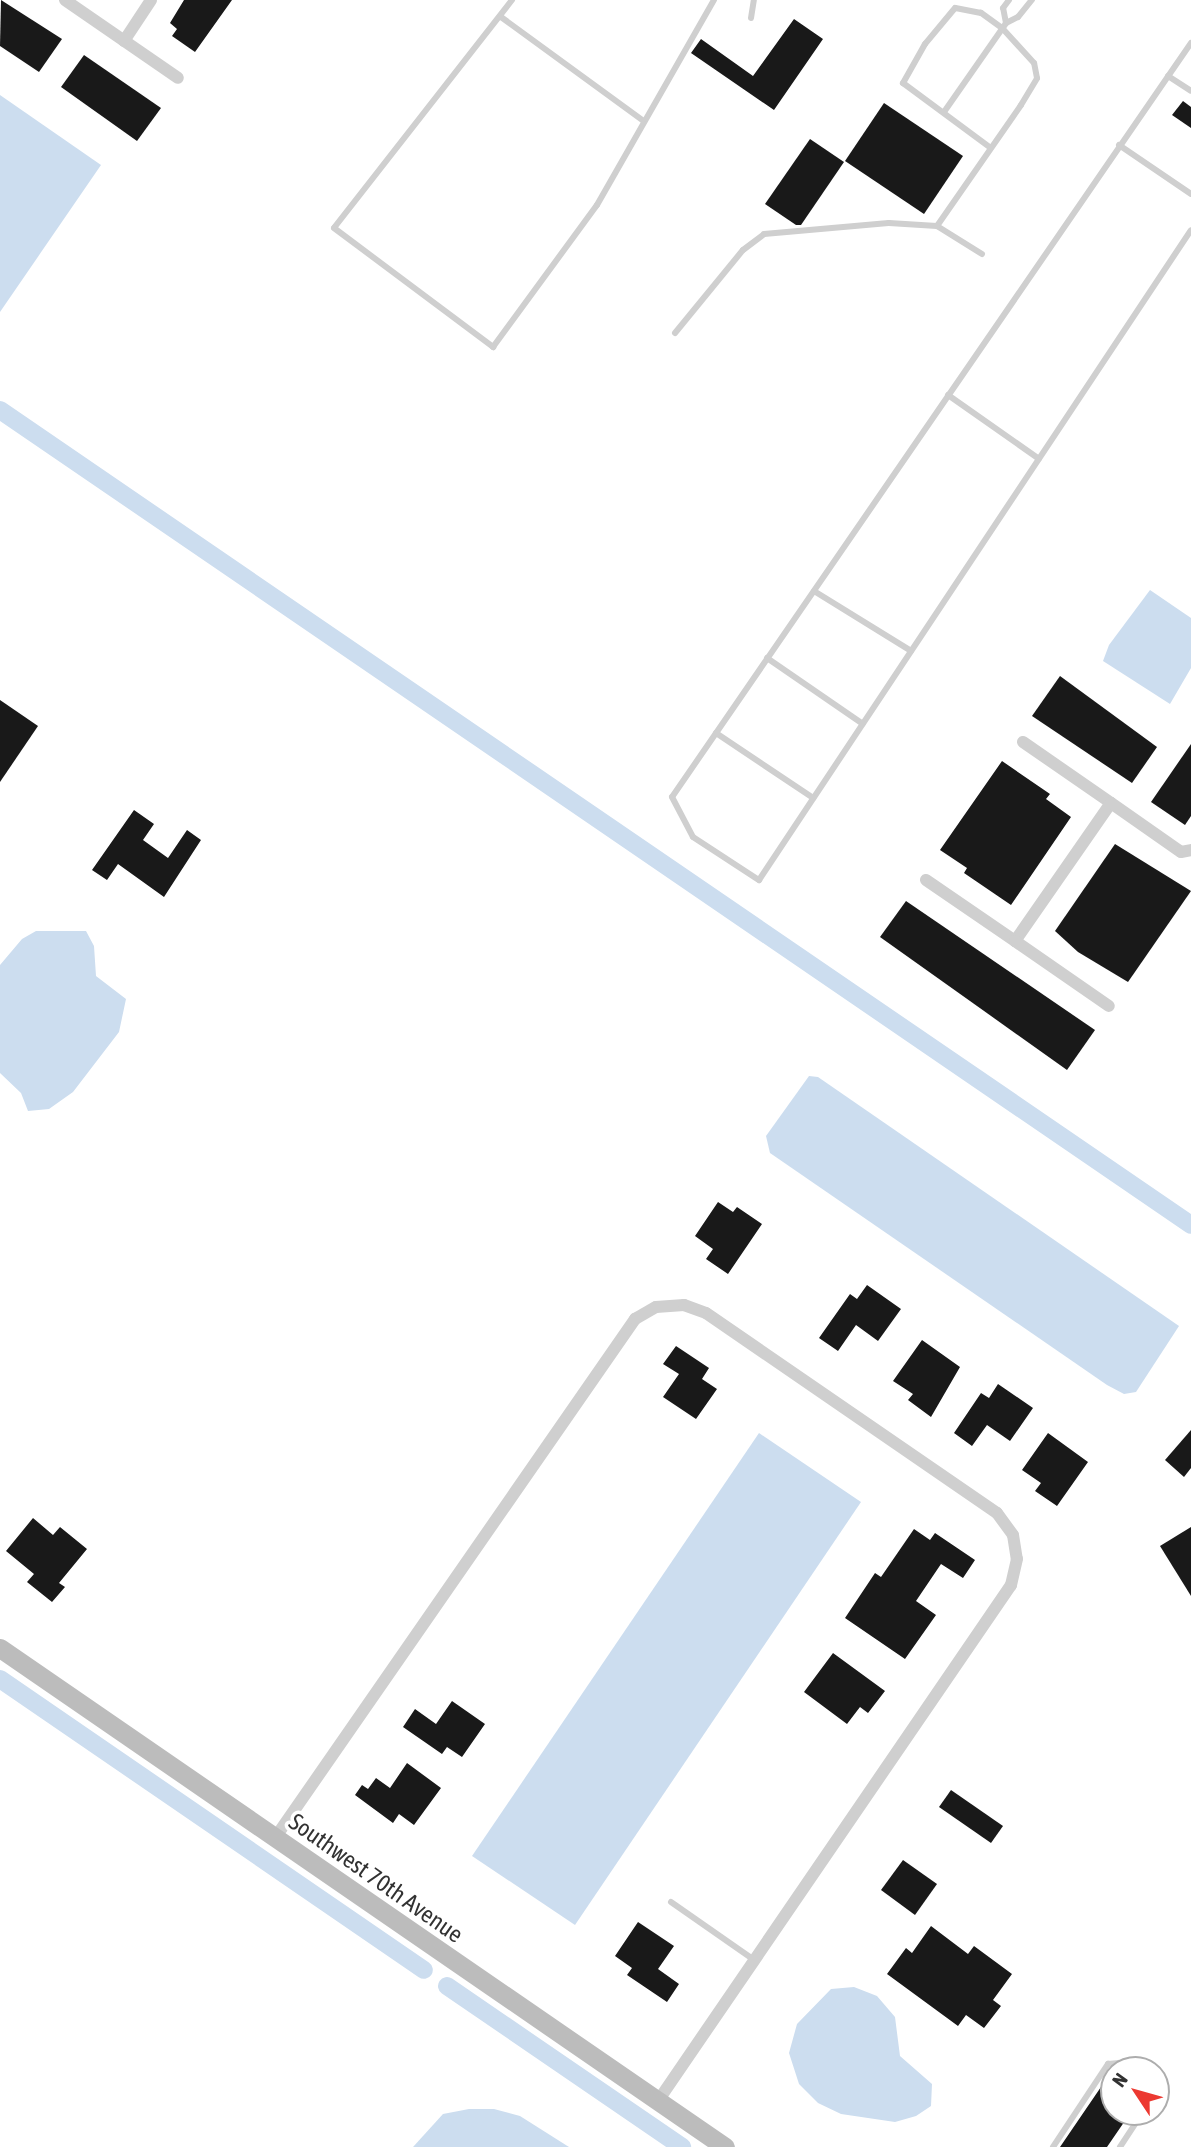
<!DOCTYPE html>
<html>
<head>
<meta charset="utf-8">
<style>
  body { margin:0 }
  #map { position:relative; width:1191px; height:2147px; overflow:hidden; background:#fff; font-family:"Asap Condensed",sans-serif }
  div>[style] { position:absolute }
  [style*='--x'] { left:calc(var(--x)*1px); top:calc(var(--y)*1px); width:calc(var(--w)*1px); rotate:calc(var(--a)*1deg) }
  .water>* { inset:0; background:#ccddef }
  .canal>* { height:18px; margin:-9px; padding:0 9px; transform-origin:9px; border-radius:9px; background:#ccddef }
  .building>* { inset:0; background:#191919 }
  .lane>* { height:6px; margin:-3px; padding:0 3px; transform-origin:3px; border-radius:3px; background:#cfcfcf }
  .street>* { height:12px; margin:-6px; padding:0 6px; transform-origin:6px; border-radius:6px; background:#cfcfcf }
  .secondary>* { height:19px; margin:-9.5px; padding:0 9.5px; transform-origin:9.5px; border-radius:9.5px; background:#bcbcbc }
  span { translate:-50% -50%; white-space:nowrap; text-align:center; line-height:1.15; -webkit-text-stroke:7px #fff; paint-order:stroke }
  .street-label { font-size:24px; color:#323232 }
  .north { position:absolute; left:1100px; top:2056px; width:70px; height:70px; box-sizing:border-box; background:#fff; border:2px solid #adadad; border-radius:50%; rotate:306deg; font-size:19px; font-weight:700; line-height:28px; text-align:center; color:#323232 }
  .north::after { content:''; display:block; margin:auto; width:24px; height:32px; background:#ec3931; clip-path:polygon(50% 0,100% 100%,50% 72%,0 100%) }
</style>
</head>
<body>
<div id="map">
  <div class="water">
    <i style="clip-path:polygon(0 95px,101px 165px,0 312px)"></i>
    <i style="clip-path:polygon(1150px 590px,1191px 618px,1191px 668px,1170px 704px,1103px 661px,1109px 645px)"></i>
    <i style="clip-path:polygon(36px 931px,86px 931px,94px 946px,96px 976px,126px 999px,119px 1032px,73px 1092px,49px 1109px,28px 1111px,21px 1093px,0 1073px,0 965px,22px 939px)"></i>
    <i style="clip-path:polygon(809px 1076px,818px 1077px,1179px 1326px,1136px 1392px,1124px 1394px,1107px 1385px,770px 1153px,766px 1136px)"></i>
    <i style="clip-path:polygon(759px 1433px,861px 1502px,575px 1925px,472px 1856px)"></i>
    <i style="clip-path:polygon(854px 1987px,877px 1996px,895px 2017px,900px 2056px,932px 2084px,931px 2106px,916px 2116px,895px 2122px,841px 2114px,818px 2103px,799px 2084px,789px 2053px,797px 2024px,831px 1989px)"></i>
    <i style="clip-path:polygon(469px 2109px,494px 2109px,520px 2116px,569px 2147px,413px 2147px,443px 2114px)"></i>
  </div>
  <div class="canal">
    <i style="--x:0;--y:410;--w:1443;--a:34.38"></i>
    <i style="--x:0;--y:1679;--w:514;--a:34.46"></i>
    <i style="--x:447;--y:1986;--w:285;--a:34.4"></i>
  </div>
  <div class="building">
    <i style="clip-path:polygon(1px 0,62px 39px,39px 72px,0 46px)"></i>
    <i style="clip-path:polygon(184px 0,232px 0,195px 52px,172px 36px,177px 29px,170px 23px)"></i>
    <i style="clip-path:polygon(794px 19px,823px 39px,774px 110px,691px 53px,701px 39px,753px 76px)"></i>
    <i style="clip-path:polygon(84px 55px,161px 108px,137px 141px,61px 87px)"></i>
    <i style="clip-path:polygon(1183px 101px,1191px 107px,1191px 128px,1172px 115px)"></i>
    <i style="clip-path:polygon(884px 103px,963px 156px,924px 214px,845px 161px)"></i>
    <i style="clip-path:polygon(810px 139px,844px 162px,801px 225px,796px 225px,765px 204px)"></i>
    <i style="clip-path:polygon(1060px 676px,1157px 747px,1132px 783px,1032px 716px)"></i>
    <i style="clip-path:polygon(0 700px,38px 726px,0 782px)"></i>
    <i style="clip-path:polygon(1191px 744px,1191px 816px,1185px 825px,1151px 802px)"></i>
    <i style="clip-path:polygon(1002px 761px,1050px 794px,1046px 799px,1071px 817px,1011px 905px,964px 873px,967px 868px,940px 850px)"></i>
    <i style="clip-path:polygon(134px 810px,154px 824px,143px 840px,168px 858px,187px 830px,201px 840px,164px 897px,118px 864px,107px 880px,92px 870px)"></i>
    <i style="clip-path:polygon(1115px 844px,1191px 891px,1128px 982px,1078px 952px,1055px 931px)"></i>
    <i style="clip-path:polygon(906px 901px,1095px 1030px,1067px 1070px,880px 937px)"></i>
    <i style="clip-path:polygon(718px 1202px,733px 1212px,737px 1207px,762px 1224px,728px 1274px,706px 1259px,713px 1249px,695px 1236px)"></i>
    <i style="clip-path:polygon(867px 1285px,901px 1309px,878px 1341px,856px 1325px,838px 1351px,819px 1338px,850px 1294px,857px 1299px)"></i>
    <i style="clip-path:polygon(922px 1340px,960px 1367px,931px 1417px,908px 1400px,913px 1394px,893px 1381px)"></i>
    <i style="clip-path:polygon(676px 1346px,709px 1368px,702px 1379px,717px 1389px,696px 1419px,663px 1397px,679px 1374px,663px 1364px)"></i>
    <i style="clip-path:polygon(998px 1384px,1033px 1408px,1010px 1441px,987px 1425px,972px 1446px,954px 1433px,981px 1393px,989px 1398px)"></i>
    <i style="clip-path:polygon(1191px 1430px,1191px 1468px,1184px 1477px,1165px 1460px)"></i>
    <i style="clip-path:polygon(1048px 1433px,1088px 1462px,1057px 1506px,1035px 1491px,1041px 1483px,1022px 1470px)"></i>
    <i style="clip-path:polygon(33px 1518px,53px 1535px,60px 1527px,87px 1549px,59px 1583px,65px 1587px,52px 1602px,27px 1582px,34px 1574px,6px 1551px)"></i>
    <i style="clip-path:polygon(1191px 1527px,1191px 1596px,1160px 1546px)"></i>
    <i style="clip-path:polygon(914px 1529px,930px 1540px,935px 1533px,975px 1560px,963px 1578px,941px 1564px,916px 1601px,936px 1615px,905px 1659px,845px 1618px,875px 1573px,881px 1577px)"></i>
    <i style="clip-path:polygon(833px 1653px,885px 1691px,868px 1713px,860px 1707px,847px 1724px,804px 1692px)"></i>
    <i style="clip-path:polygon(452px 1701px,485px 1724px,462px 1757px,447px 1747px,442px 1754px,403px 1727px,415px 1709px,436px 1724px)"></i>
    <i style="clip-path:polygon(407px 1763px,441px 1788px,414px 1825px,399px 1814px,393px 1823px,355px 1795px,362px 1785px,368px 1789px,376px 1778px,390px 1788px)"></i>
    <i style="clip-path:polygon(951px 1790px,1003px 1826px,991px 1843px,939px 1807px)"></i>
    <i style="clip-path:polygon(903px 1860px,937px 1884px,915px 1915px,881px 1890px)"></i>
    <i style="clip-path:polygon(638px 1922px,674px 1946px,658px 1969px,679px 1984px,667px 2002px,627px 1975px,632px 1968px,615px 1956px)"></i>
    <i style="clip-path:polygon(931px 1926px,968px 1954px,974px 1946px,1012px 1974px,993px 2000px,1001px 2006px,984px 2028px,966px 2015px,958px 2026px,887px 1974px,906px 1948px,912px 1953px)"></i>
    <i style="clip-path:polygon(1103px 2084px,1114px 2091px,1114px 2112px,1131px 2112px,1107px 2147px,1060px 2147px)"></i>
  </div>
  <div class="lane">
    <i style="--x:512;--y:0;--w:289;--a:128"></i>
    <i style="--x:334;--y:228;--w:199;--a:36.8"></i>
    <i style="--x:493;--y:347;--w:176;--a:-53.8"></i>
    <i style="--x:597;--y:205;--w:236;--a:-60.3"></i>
    <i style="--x:501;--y:17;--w:175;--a:36.1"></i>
    <i style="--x:751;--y:18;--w:18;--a:-81"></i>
    <i style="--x:1006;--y:23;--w:15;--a:-101"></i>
    <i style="--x:1003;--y:8;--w:10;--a:-53"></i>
    <i style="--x:1191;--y:43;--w:915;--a:124.54"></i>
    <i style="--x:672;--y:797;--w:45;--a:62.3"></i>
    <i style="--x:693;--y:837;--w:79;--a:33.1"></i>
    <i style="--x:759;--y:880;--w:780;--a:-56.39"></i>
    <i style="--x:1168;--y:76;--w:27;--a:33"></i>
    <i style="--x:944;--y:112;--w:108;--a:-55.1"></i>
    <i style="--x:1006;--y:23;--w:13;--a:-27"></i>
    <i style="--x:1018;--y:17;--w:22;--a:-51"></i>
    <i style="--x:1119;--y:145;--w:87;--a:34.2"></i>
    <i style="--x:982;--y:254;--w:53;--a:-148.1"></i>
    <i style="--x:937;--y:226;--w:147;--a:-55.2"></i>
    <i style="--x:1021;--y:105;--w:31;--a:-59"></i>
    <i style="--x:1037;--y:78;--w:15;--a:-101"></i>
    <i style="--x:1034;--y:63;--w:47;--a:-132.4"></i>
    <i style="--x:1002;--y:28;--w:26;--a:-144"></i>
    <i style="--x:981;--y:13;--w:26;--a:-169"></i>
    <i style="--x:955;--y:8;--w:47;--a:129.8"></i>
    <i style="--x:925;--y:44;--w:45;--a:119.4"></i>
    <i style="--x:903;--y:83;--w:109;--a:36.5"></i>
    <i style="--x:675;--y:333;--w:107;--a:-50.7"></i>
    <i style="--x:743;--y:250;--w:26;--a:-37"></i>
    <i style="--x:764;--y:234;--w:125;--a:-5"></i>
    <i style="--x:889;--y:223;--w:48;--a:3.6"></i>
    <i style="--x:948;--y:395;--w:111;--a:35.1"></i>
    <i style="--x:814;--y:591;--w:114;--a:31.7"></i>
    <i style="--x:767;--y:658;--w:116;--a:34.5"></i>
    <i style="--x:716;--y:733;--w:117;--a:33.8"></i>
    <i style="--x:671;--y:1902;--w:101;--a:34.9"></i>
    <i style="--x:1053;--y:2147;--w:100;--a:-56.5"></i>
    <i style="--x:1108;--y:2064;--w:11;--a:-5"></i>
    <i style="--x:1119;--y:2063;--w:13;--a:32"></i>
    <i style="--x:1120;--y:2147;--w:42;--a:-56.7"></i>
  </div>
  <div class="street">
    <i style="--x:65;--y:0;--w:137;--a:34.6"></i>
    <i style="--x:124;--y:41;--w:49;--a:-56.6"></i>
    <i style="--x:1023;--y:742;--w:107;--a:34.7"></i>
    <i style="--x:926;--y:880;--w:108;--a:34.4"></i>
    <i style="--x:1015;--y:941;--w:168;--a:-55.2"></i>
    <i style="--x:1111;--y:803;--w:85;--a:35"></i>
    <i style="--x:1181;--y:852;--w:10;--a:-11"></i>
    <i style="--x:1015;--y:941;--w:114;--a:34.7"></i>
    <i style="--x:275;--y:1838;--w:632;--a:-55.25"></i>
    <i style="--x:635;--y:1319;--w:24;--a:-30"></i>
    <i style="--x:656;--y:1307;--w:28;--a:-4"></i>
    <i style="--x:684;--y:1305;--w:23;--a:20"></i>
    <i style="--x:706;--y:1313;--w:353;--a:34.5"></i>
    <i style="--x:997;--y:1513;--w:27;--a:54"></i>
    <i style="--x:1013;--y:1535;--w:24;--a:81"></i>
    <i style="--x:1017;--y:1559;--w:27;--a:103"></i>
    <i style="--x:1011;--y:1585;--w:625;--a:124.38"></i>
  </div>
  <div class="secondary">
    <i style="--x:0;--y:1648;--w:880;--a:34.54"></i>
  </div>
  <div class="street-label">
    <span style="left:376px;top:1878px;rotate:35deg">Southwest 70th Avenue</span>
  </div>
  <div class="north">N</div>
</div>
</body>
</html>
